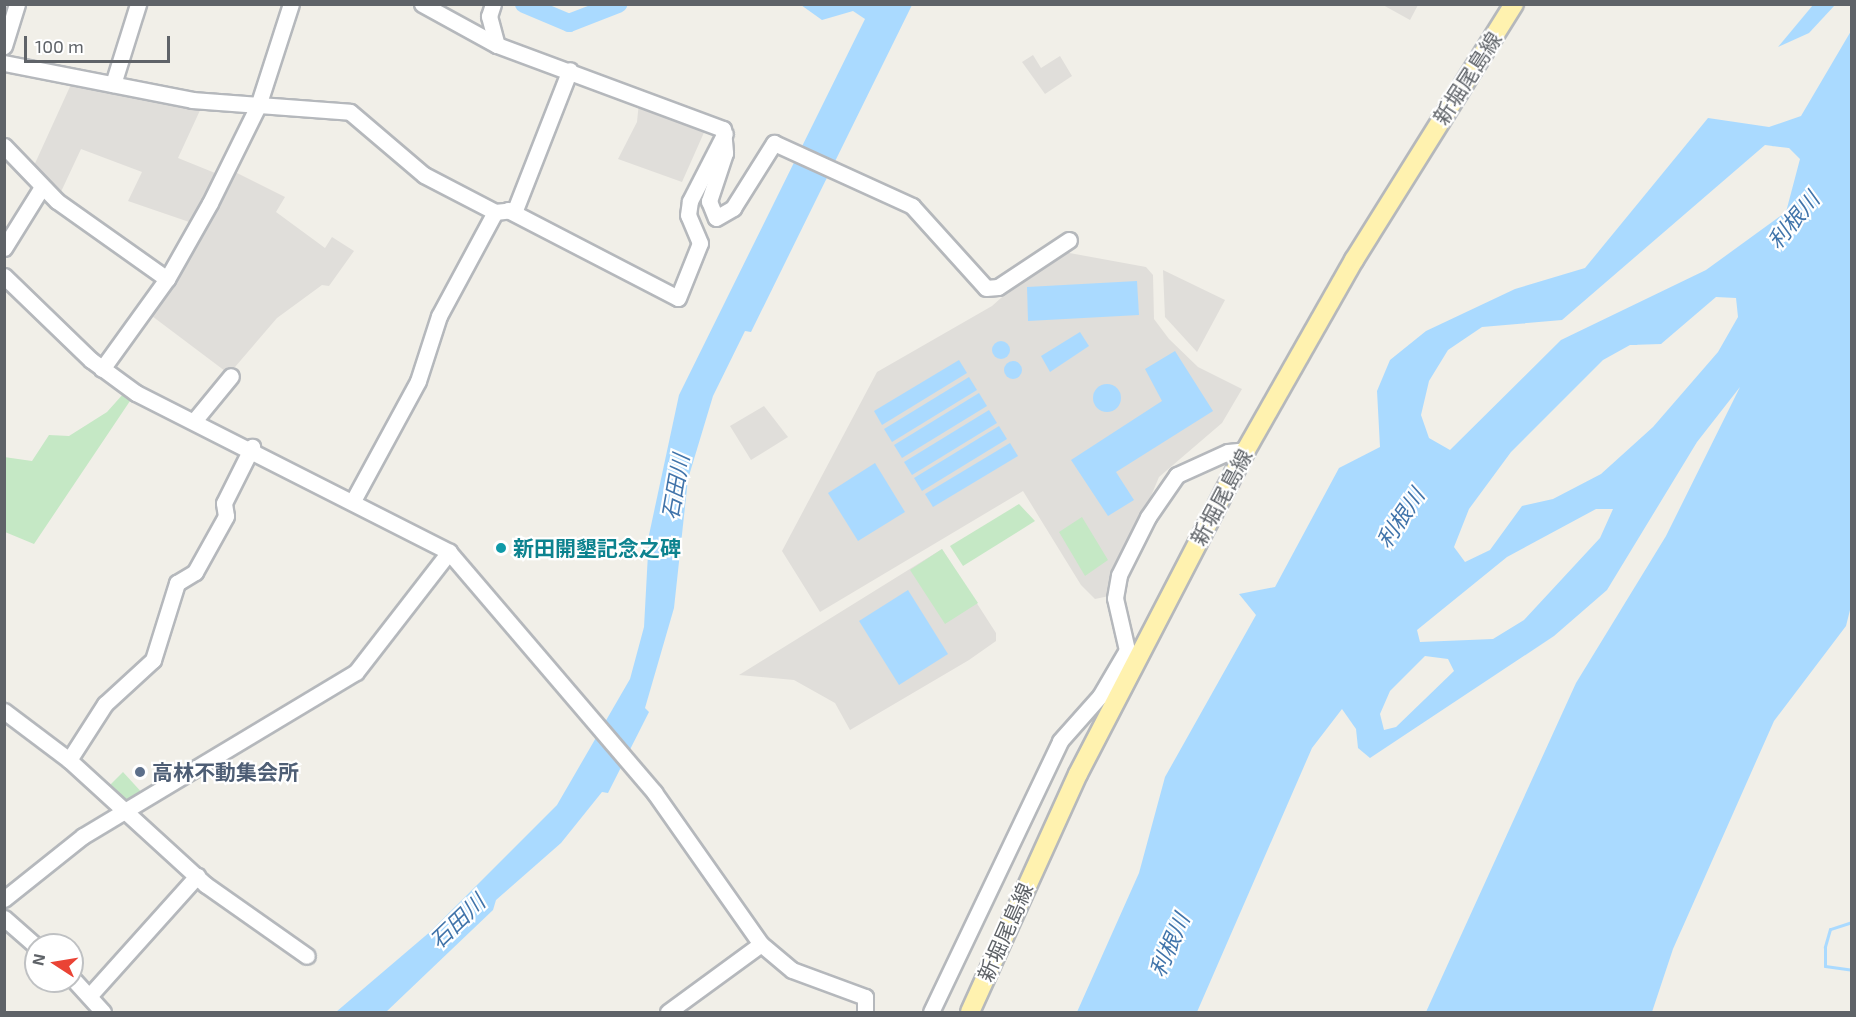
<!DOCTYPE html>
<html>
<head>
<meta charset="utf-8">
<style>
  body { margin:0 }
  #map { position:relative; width:1856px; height:1017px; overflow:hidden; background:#f1efe8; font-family:"Exo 2","Noto Sans JP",sans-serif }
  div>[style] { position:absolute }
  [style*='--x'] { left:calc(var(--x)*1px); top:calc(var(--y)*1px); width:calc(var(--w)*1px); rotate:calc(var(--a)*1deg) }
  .industrial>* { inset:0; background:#e0deda }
  .green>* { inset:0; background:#c5e8c5 }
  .water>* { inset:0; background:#aadaff }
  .round { border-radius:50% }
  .stream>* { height:3px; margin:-1.5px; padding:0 1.5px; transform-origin:1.5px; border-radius:1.5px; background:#aadaff }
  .river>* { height:18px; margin:-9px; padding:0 9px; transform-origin:9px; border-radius:9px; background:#aadaff }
  .roads { filter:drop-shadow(2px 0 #b5b8bc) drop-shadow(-2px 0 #b5b8bc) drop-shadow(0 2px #b5b8bc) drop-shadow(0 -2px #b5b8bc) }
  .minor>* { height:15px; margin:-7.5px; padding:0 7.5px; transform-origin:7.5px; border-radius:7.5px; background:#fff }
  .major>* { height:18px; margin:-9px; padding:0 9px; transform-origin:9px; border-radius:9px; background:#fff2af }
  .dots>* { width:16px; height:16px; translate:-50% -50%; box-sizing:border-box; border:3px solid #fff; border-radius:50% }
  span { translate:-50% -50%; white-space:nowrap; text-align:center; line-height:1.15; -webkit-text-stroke:4.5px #fff; paint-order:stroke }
  .street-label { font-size:21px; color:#5f6368 }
  .culture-label { font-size:21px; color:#0d838f; font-weight:700 }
  .left { translate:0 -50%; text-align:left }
  .service-label { font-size:21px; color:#4e5e75; font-weight:700 }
  .water-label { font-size:22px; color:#4174aa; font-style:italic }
  .frame { position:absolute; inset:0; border:6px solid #5f6368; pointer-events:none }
  .north { position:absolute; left:24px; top:933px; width:60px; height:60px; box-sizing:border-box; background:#fff; border:2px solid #bfc1c3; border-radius:50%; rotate:282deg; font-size:16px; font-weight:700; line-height:24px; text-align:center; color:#5f6368 }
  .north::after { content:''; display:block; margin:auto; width:21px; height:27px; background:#ea4335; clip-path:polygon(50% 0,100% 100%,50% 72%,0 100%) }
  .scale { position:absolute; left:24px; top:36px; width:146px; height:27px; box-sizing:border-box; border:3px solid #5f6368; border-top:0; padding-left:8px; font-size:18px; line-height:21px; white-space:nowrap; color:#5f6368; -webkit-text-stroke:4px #fff; paint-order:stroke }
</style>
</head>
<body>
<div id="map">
  <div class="industrial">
    <i style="clip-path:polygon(1383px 5px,1418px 5px,1410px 20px)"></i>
    <i style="clip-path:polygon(1033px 55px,1041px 68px,1060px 56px,1072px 76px,1045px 94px,1022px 62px)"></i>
    <i style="clip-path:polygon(73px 80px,202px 106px,178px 158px,220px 175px,195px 224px,128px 201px,142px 172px,81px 149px,59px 196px,32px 170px)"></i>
    <i style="clip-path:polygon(639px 102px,706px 128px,682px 182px,618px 159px,637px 122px)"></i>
    <i style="clip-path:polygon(231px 170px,285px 197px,276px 212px,325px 248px,332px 237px,354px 251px,329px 286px,322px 285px,277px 318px,229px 374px,148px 313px)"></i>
    <i style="clip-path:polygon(1064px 252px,1146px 267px,1153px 275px,1154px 319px,1169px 339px,1198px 367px,1242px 389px,1222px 423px,1159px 477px,1109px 596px,1095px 599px,1081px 585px,1023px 491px,820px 612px,782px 551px,877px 372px,992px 306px,1049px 255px)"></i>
    <i style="clip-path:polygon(1163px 270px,1225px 300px,1197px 352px,1165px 317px)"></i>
    <i style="clip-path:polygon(764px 406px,788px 437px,751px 460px,730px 426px)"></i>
    <i style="clip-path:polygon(942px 549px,996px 633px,996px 641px,969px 660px,850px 730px,835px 703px,794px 680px,739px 675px)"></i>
  </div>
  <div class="green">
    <i style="clip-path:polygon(124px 393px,132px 398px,34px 544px,5px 532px,4px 457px,32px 461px,49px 435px,69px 436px,107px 412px)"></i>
    <i style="clip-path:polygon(1019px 504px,1035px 521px,963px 566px,950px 546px)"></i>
    <i style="clip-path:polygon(1082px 517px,1108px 560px,1085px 576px,1059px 532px)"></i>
    <i style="clip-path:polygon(942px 549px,978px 603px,945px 624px,910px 570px)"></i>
    <i style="clip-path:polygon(123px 772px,145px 796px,127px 806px,107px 788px)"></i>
  </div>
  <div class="water">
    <i style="clip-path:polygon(801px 5px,912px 5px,751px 332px,745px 331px,713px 396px,688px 479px,674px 608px,645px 708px,649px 712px,608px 793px,602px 792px,561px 843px,496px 900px,493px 910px,386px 1012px,336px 1012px,431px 931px,557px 805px,630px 679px,644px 627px,649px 535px,679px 395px,865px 19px,853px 11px,822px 20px)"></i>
    <i style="clip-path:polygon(1813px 5px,1835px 5px,1809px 33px,1778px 47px)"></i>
    <i style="clip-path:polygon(evenodd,1851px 31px,1851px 606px,1846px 626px,1774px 721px,1673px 949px,1652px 1012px,1426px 1012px,1576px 683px,1666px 536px,1740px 387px,1697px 442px,1607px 590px,1554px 636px,1370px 758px,1358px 748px,1356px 729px,1342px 709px,1312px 748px,1197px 1012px,1077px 1012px,1139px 873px,1165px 777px,1256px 615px,1239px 594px,1275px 587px,1339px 468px,1380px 447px,1377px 391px,1390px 360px,1426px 331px,1515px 289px,1585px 268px,1708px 118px,1769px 127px,1801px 116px,1851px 31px,1765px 145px,1789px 148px,1800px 159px,1786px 212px,1706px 270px,1561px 340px,1450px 450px,1429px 438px,1421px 415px,1429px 381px,1448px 350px,1482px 327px,1562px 320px,1765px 145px,1851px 31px,1716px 297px,1736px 298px,1738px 317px,1718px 352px,1653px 427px,1601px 474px,1553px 499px,1522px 506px,1490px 550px,1465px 562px,1454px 547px,1469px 509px,1511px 452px,1603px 360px,1630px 345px,1661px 344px,1716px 297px,1851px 31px,1596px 509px,1613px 509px,1600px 538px,1524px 620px,1493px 639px,1420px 642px,1417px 630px,1507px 557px,1596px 509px,1851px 31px,1425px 656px,1448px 659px,1454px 671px,1396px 727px,1384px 730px,1380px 714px,1390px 691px,1425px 656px)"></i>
    <i style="clip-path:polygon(1137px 281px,1139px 315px,1028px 321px,1027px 287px)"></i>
    <i style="clip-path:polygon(1080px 332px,1089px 346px,1050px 372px,1041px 356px)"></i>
    <i class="round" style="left:992px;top:341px;width:18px;height:18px"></i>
    <i style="clip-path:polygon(1175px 351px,1213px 411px,1116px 472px,1134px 500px,1108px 516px,1071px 460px,1162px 401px,1145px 369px)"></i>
    <i style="clip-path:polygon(959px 360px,967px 373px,882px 425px,874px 411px)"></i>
    <i class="round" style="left:1004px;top:361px;width:18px;height:18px"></i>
    <i style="clip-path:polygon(969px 377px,977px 390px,892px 442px,884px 429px)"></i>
    <i class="round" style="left:1093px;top:384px;width:28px;height:28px"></i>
    <i style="clip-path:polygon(979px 393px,987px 406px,902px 458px,894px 445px)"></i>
    <i style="clip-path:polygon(989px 410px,997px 423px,912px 475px,904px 462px)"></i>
    <i style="clip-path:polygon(999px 426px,1007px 439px,922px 491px,914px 478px)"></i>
    <i style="clip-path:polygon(1010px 443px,1018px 456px,933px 507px,925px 494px)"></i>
    <i style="clip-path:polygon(875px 463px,905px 512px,858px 541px,828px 493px)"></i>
    <i style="clip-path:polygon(908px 590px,948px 654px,899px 685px,859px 621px)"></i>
  </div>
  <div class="stream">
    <i style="--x:1852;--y:922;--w:23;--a:162"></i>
    <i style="--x:1830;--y:929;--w:19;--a:106"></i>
    <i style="--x:1825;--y:947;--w:19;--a:90"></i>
    <i style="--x:1825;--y:966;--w:27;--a:8"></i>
  </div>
  <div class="river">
    <i style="--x:524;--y:4;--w:49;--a:22.9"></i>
    <i style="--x:569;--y:23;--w:53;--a:-21.2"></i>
  </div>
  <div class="roads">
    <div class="minor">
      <i style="--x:422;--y:4;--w:85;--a:28.7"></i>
      <i style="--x:497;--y:45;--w:241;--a:20.4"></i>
      <i style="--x:723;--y:129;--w:24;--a:85"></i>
      <i style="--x:725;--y:153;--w:51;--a:108.4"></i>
      <i style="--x:709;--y:201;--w:18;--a:68"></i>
      <i style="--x:716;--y:218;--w:20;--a:-30"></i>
      <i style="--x:733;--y:208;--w:77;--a:-57.8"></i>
      <i style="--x:774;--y:143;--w:152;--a:24.5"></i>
      <i style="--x:912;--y:206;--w:110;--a:47.9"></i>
      <i style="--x:986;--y:288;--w:12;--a:-5"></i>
      <i style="--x:998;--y:287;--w:85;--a:-33.5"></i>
      <i style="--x:493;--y:4;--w:13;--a:108"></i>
      <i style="--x:489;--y:16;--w:30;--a:75"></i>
      <i style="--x:4;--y:46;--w:44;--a:-72.8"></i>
      <i style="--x:4;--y:63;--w:192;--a:11.1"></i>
      <i style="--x:192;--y:100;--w:158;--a:4.3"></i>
      <i style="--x:350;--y:112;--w:97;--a:40.4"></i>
      <i style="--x:424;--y:175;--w:80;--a:27.5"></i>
      <i style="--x:495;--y:212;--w:20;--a:-6"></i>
      <i style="--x:515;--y:210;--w:150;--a:-68.6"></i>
      <i style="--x:113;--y:84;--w:84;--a:-72.6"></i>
      <i style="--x:4;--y:146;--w:76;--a:46.1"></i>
      <i style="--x:57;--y:201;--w:135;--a:35.3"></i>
      <i style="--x:508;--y:210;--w:191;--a:27.4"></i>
      <i style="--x:678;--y:298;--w:59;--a:-68.2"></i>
      <i style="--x:700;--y:243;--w:30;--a:-113"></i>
      <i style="--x:688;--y:215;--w:14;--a:-82"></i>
      <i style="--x:690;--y:201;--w:76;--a:-62.8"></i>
      <i style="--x:4;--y:248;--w:72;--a:-58.1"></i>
      <i style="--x:4;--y:276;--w:121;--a:44"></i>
      <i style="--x:91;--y:360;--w:56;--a:36.3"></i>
      <i style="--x:136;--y:393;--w:351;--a:26.9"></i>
      <i style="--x:449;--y:552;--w:316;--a:49.5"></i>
      <i style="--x:654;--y:792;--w:186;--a:54.9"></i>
      <i style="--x:761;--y:944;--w:40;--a:40"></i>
      <i style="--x:792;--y:970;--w:78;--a:20.3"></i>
      <i style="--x:865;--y:997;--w:15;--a:90"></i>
      <i style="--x:102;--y:369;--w:111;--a:-54.2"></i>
      <i style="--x:167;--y:279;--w:87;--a:-60.5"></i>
      <i style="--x:210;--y:203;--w:108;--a:-63.7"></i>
      <i style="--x:258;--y:106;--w:107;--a:-72.1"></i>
      <i style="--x:194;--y:421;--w:58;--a:-50.6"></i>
      <i style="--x:354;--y:499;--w:134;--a:-61.5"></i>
      <i style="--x:418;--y:381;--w:68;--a:-72.1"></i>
      <i style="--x:439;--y:316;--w:118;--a:-61.7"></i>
      <i style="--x:1134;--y:654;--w:8;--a:-150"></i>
      <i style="--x:1127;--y:650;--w:53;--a:-103"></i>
      <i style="--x:1115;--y:598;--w:23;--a:-80"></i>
      <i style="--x:1119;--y:575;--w:65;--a:-63.4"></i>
      <i style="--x:1148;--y:517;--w:51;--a:-55.4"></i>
      <i style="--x:1177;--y:475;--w:56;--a:-24.3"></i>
      <i style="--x:1228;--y:452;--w:18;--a:-6"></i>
      <i style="--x:4;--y:711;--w:81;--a:37"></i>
      <i style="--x:69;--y:760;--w:185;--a:42.4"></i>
      <i style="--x:206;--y:885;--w:123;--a:35.1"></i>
      <i style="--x:69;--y:760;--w:67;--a:-57.3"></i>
      <i style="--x:105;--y:704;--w:65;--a:-42.5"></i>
      <i style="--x:153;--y:660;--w:81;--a:-72.7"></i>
      <i style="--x:177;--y:583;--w:21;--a:-31"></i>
      <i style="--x:195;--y:572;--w:64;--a:-61"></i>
      <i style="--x:226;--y:516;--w:13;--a:-99"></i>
      <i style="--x:224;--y:503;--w:63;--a:-63.4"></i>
      <i style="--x:4;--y:899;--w:101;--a:-38.6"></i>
      <i style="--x:83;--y:836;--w:318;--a:-31"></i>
      <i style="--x:356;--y:672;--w:152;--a:-52.2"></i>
      <i style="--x:4;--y:918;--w:43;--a:41.2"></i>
      <i style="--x:72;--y:978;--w:46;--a:47.6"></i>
      <i style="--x:91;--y:994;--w:159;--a:-48.1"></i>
      <i style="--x:668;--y:1012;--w:115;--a:-36.2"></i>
      <i style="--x:931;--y:1012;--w:300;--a:-64.5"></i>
      <i style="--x:1060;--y:741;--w:60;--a:-48.4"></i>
      <i style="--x:1100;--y:696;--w:53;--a:-59.6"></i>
    </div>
    <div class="major">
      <i style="--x:970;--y:1012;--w:261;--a:-65.6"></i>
      <i style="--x:1078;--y:774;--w:365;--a:-62.6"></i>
      <i style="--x:1246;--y:450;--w:219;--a:-60.4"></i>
      <i style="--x:1354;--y:260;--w:302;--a:-58"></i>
    </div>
  </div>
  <div class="dots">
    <i style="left:501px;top:548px;background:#0f9aa8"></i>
    <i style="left:140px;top:772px;background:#5c6f8a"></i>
  </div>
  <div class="street-label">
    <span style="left:1467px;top:78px;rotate:-57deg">新堀尾島線</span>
    <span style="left:1221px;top:497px;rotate:-62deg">新堀尾島線</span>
    <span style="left:1005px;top:932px;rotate:-66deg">新堀尾島線</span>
  </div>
  <div class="culture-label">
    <span class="left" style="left:513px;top:548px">新田開墾記念之碑</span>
  </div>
  <div class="service-label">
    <span class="left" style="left:152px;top:772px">高林不動集会所</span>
  </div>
  <div class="water-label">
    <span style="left:1793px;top:220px;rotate:-50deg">利根川</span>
    <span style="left:675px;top:487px;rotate:-80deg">石田川</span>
    <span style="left:1400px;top:518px;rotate:-56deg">利根川</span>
    <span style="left:457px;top:921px;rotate:-44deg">石田川</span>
    <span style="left:1169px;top:945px;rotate:-66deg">利根川</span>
  </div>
  <div class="frame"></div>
  <div class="north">N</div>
  <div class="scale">100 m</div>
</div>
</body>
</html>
